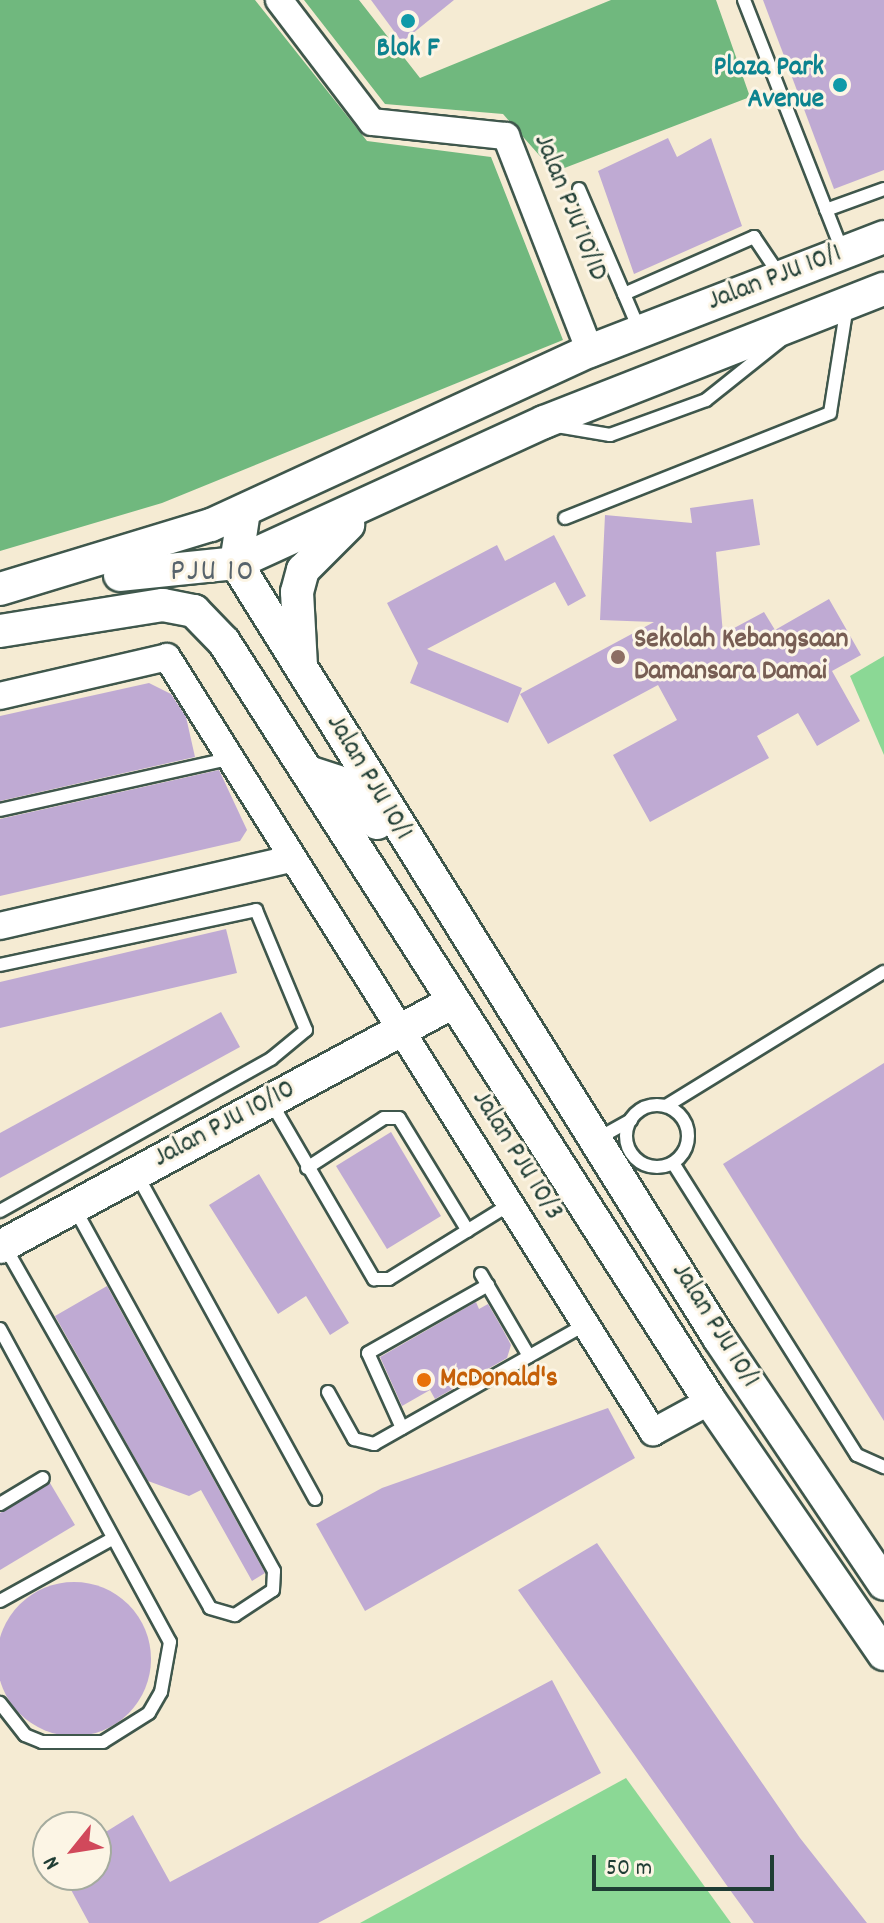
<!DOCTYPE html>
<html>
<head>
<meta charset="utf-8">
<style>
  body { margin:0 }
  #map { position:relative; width:884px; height:1923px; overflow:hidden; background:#f5ebd3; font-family:Dekko,sans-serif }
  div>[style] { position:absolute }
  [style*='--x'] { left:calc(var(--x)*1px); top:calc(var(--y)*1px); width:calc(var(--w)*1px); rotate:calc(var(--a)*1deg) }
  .green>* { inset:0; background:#8bd895 }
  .forest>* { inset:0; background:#70b87e }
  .building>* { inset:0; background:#bfaad3 }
  .round { border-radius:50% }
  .roads { filter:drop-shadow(2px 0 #3f574c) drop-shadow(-2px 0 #3f574c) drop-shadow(0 2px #3f574c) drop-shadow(0 -2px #3f574c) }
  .service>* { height:12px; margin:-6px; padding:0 6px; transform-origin:6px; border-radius:6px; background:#fff }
  .service>.ring { margin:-6px; padding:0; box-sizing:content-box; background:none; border:12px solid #fff; border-radius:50% }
  .minor>* { height:26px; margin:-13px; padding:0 13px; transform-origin:13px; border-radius:13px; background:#fff }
  .tertiary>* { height:32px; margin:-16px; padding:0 16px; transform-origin:16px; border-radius:16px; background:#fff }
  .dots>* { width:22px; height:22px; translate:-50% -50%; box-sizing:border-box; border:4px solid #fcf5e5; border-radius:50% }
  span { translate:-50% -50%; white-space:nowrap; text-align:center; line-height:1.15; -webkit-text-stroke:6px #fcf5e5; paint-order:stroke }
  .culture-label { font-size:28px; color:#0d838f; font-weight:700 }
  .right { translate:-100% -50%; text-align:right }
  .street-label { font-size:28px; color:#1f3d34 }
  .education-label { font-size:28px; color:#785e54; font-weight:700 }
  .left { translate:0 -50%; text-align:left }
  .food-label { font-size:28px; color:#c56008; font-weight:700 }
  .quarter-label { font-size:32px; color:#57636c; letter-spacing:2px }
  .north { position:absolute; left:32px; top:1811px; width:80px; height:80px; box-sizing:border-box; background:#fcf5e5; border:2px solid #a4ab9e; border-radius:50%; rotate:240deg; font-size:22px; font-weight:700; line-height:32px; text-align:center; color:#1f3d34 }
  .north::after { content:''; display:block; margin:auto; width:28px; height:36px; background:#d1495b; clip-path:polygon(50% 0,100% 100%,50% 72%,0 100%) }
  .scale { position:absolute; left:592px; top:1855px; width:182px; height:36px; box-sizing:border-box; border:4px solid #1f3d34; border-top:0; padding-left:10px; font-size:24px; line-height:28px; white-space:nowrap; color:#1f3d34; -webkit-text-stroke:6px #fcf5e5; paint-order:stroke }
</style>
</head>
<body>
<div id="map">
  <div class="green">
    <i style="clip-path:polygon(884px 656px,884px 755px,850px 676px)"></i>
    <i style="clip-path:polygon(626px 1778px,731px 1923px,360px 1923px)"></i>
  </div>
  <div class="forest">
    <i style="clip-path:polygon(0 0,255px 0,367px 141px,491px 157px,563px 340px,162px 503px,0 551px)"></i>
    <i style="clip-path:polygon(304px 0,359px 0,420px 78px,611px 0,716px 0,750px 97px,554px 172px,503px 114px,385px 104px)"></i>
  </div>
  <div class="building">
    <i style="clip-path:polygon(371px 0,454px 0,402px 42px)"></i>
    <i style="clip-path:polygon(763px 0,884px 0,884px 170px,834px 189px)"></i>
    <i style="clip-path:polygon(668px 138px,677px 157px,711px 138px,742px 226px,634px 274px,598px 171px)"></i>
    <i style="clip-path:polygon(753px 499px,760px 545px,716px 552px,723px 634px,764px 612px,775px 630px,829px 599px,861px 655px,832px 671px,860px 721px,817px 746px,798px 713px,757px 736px,769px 758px,650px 822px,613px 755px,677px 720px,658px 685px,548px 744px,520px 694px,654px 622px,600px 620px,605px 515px,692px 523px,690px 508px)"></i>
    <i style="clip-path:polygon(554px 535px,586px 596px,568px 606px,555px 582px,427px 649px,522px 688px,508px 723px,410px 683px,418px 663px,387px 603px,497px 545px,505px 561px)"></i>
    <i style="clip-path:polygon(149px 683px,171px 694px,186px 717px,195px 757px,0 801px,0 716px)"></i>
    <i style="clip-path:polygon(219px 770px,247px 830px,240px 841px,0 896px,0 819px)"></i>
    <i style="clip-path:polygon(226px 929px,237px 973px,0 1028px,0 982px)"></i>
    <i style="clip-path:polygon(221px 1012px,240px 1047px,0 1178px,0 1133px)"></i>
    <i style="clip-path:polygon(884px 1063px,884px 1421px,723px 1164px)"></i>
    <i style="clip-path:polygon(391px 1132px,441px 1216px,387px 1249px,336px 1166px)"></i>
    <i style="clip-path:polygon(259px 1174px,349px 1323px,330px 1335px,306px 1296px,278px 1314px,209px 1205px)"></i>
    <i style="clip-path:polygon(107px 1286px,265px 1573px,252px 1581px,201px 1490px,189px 1496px,148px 1481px,55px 1316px)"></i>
    <i style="clip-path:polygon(476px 1302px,479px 1309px,488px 1304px,502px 1328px,511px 1345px,507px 1358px,435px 1399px,430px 1390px,402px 1406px,380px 1357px)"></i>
    <i style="clip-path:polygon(608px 1408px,635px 1458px,365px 1611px,316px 1524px,382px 1488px)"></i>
    <i style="clip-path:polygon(50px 1483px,75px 1525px,0 1570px,0 1513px)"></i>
    <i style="clip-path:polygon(597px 1543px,800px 1838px,867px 1923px,754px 1923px,730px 1890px,518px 1590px)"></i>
    <i class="round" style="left:-3px;top:1582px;width:154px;height:154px"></i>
    <i style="clip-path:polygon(552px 1680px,601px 1773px,318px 1923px,89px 1923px,63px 1875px,96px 1875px,96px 1838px,133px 1815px,170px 1882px)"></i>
  </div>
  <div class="roads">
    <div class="service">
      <i style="--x:744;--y:0;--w:269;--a:68.6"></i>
      <i style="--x:579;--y:189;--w:155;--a:66.8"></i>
      <i style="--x:826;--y:210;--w:62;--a:-19.9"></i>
      <i style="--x:624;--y:294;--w:142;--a:-23.7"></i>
      <i style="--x:754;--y:237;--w:45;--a:56"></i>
      <i style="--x:551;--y:425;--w:60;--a:9.6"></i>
      <i style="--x:610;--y:435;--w:102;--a:-20"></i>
      <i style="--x:706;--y:400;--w:95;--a:-38.6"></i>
      <i style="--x:565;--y:518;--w:285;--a:-21.6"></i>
      <i style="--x:830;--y:413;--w:108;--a:-81"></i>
      <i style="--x:0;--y:810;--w:235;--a:-12.6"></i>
      <i style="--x:0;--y:965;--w:262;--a:-12.1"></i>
      <i style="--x:256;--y:910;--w:130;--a:67.4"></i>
      <i style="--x:306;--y:1030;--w:45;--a:140.4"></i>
      <i style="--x:271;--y:1059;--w:311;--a:150.7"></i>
      <i style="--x:272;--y:1104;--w:203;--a:59.8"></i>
      <i style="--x:374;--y:1279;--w:15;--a:0"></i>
      <i style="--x:389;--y:1279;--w:141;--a:-31.7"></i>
      <i class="ring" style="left:626px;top:1105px;width:50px;height:50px"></i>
      <i style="--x:666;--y:1106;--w:256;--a:-31.6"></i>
      <i style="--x:597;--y:1139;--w:39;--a:-29"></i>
      <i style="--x:673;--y:1163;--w:345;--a:57.8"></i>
      <i style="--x:857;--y:1455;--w:30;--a:24"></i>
      <i style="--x:307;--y:1168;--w:92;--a:-33"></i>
      <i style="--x:384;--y:1118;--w:15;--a:0"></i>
      <i style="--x:399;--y:1118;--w:132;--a:58.6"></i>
      <i style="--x:136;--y:1173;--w:372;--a:61.2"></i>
      <i style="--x:4;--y:1245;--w:417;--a:60.4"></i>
      <i style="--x:210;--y:1608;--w:26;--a:16"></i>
      <i style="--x:235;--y:1615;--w:45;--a:-33.3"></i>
      <i style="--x:273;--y:1590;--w:19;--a:-87"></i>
      <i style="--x:274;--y:1571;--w:413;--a:-118.8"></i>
      <i style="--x:481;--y:1274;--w:95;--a:59.7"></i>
      <i style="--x:0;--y:1329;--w:356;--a:61.5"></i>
      <i style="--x:170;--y:1642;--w:51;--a:100.2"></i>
      <i style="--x:161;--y:1692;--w:24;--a:120"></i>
      <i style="--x:149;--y:1713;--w:54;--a:147.8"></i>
      <i style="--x:103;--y:1742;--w:61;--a:180"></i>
      <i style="--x:42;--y:1742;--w:18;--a:-158"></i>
      <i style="--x:25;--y:1735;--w:41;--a:-128"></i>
      <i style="--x:328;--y:1392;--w:54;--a:61"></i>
      <i style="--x:354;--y:1439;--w:21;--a:14"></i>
      <i style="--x:374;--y:1444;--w:244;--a:-29.5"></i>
      <i style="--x:402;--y:1428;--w:82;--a:-114.4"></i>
      <i style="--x:368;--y:1353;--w:138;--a:-29.5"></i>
      <i style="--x:0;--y:1504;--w:50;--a:-31.2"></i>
      <i style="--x:0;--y:1601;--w:128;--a:-29"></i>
    </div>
    <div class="minor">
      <i style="--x:279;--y:0;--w:153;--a:52.7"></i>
      <i style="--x:372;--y:122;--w:135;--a:6"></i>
      <i style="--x:506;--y:136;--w:231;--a:68.7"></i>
      <i style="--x:0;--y:696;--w:171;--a:-13.1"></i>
      <i style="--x:167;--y:657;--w:915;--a:57.91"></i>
      <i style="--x:653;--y:1432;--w:65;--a:-28.5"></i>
      <i style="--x:0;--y:926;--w:299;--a:-13"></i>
    </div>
    <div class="tertiary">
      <i style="--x:244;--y:511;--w:53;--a:98.7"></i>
      <i style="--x:236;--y:563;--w:913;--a:58.07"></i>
      <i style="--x:719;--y:1338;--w:296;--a:56.1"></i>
      <i style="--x:120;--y:575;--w:117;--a:-5.9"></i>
      <i style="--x:236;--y:563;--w:339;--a:-24.6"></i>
      <i style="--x:544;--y:422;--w:365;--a:-21.4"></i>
      <i style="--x:0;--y:589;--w:220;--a:-16.9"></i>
      <i style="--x:211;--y:525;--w:417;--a:-24.7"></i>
      <i style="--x:590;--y:351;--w:315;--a:-21.2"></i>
      <i style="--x:0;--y:631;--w:165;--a:-9.1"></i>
      <i style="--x:163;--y:605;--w:32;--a:11"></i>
      <i style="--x:194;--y:611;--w:43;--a:45.9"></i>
      <i style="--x:224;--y:642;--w:901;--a:57.37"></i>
      <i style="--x:710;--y:1401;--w:307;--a:55.5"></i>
      <i style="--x:301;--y:666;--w:74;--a:-93.1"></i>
      <i style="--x:297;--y:592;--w:23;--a:-75"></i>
      <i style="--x:303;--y:570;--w:64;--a:-45"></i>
      <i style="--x:308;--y:772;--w:38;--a:18"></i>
      <i style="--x:344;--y:784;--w:51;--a:49.8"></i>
      <i style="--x:0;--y:1247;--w:513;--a:-28.41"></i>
    </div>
  </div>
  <div class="dots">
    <i style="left:408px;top:21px;background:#0f9aa8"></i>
    <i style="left:840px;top:85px;background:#0f9aa8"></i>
    <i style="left:618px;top:657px;background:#8d6e63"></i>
    <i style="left:424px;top:1380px;background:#e8710a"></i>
  </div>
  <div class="culture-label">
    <span style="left:408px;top:50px">Blok F</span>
    <span class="right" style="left:824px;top:85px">Plaza Park<br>Avenue</span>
  </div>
  <div class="street-label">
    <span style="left:569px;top:208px;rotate:68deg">Jalan PJU 10/1D</span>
    <span style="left:775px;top:279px;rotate:-21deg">Jalan PJU 10/1</span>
    <span style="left:368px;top:778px;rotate:59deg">Jalan PJU 10/1</span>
    <span style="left:225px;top:1125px;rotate:-28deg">Jalan PJU 10/10</span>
    <span style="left:516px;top:1156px;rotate:58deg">Jalan PJU 10/3</span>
    <span style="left:714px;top:1326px;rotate:58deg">Jalan PJU 10/1</span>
  </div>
  <div class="education-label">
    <span class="left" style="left:634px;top:657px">Sekolah Kebangsaan<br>Damansara Damai</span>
  </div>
  <div class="food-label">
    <span class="left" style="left:440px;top:1380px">McDonald's</span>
  </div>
  <div class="quarter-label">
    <span style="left:213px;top:573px">PJU 10</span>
  </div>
  <div class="north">N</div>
  <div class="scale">50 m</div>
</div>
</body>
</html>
